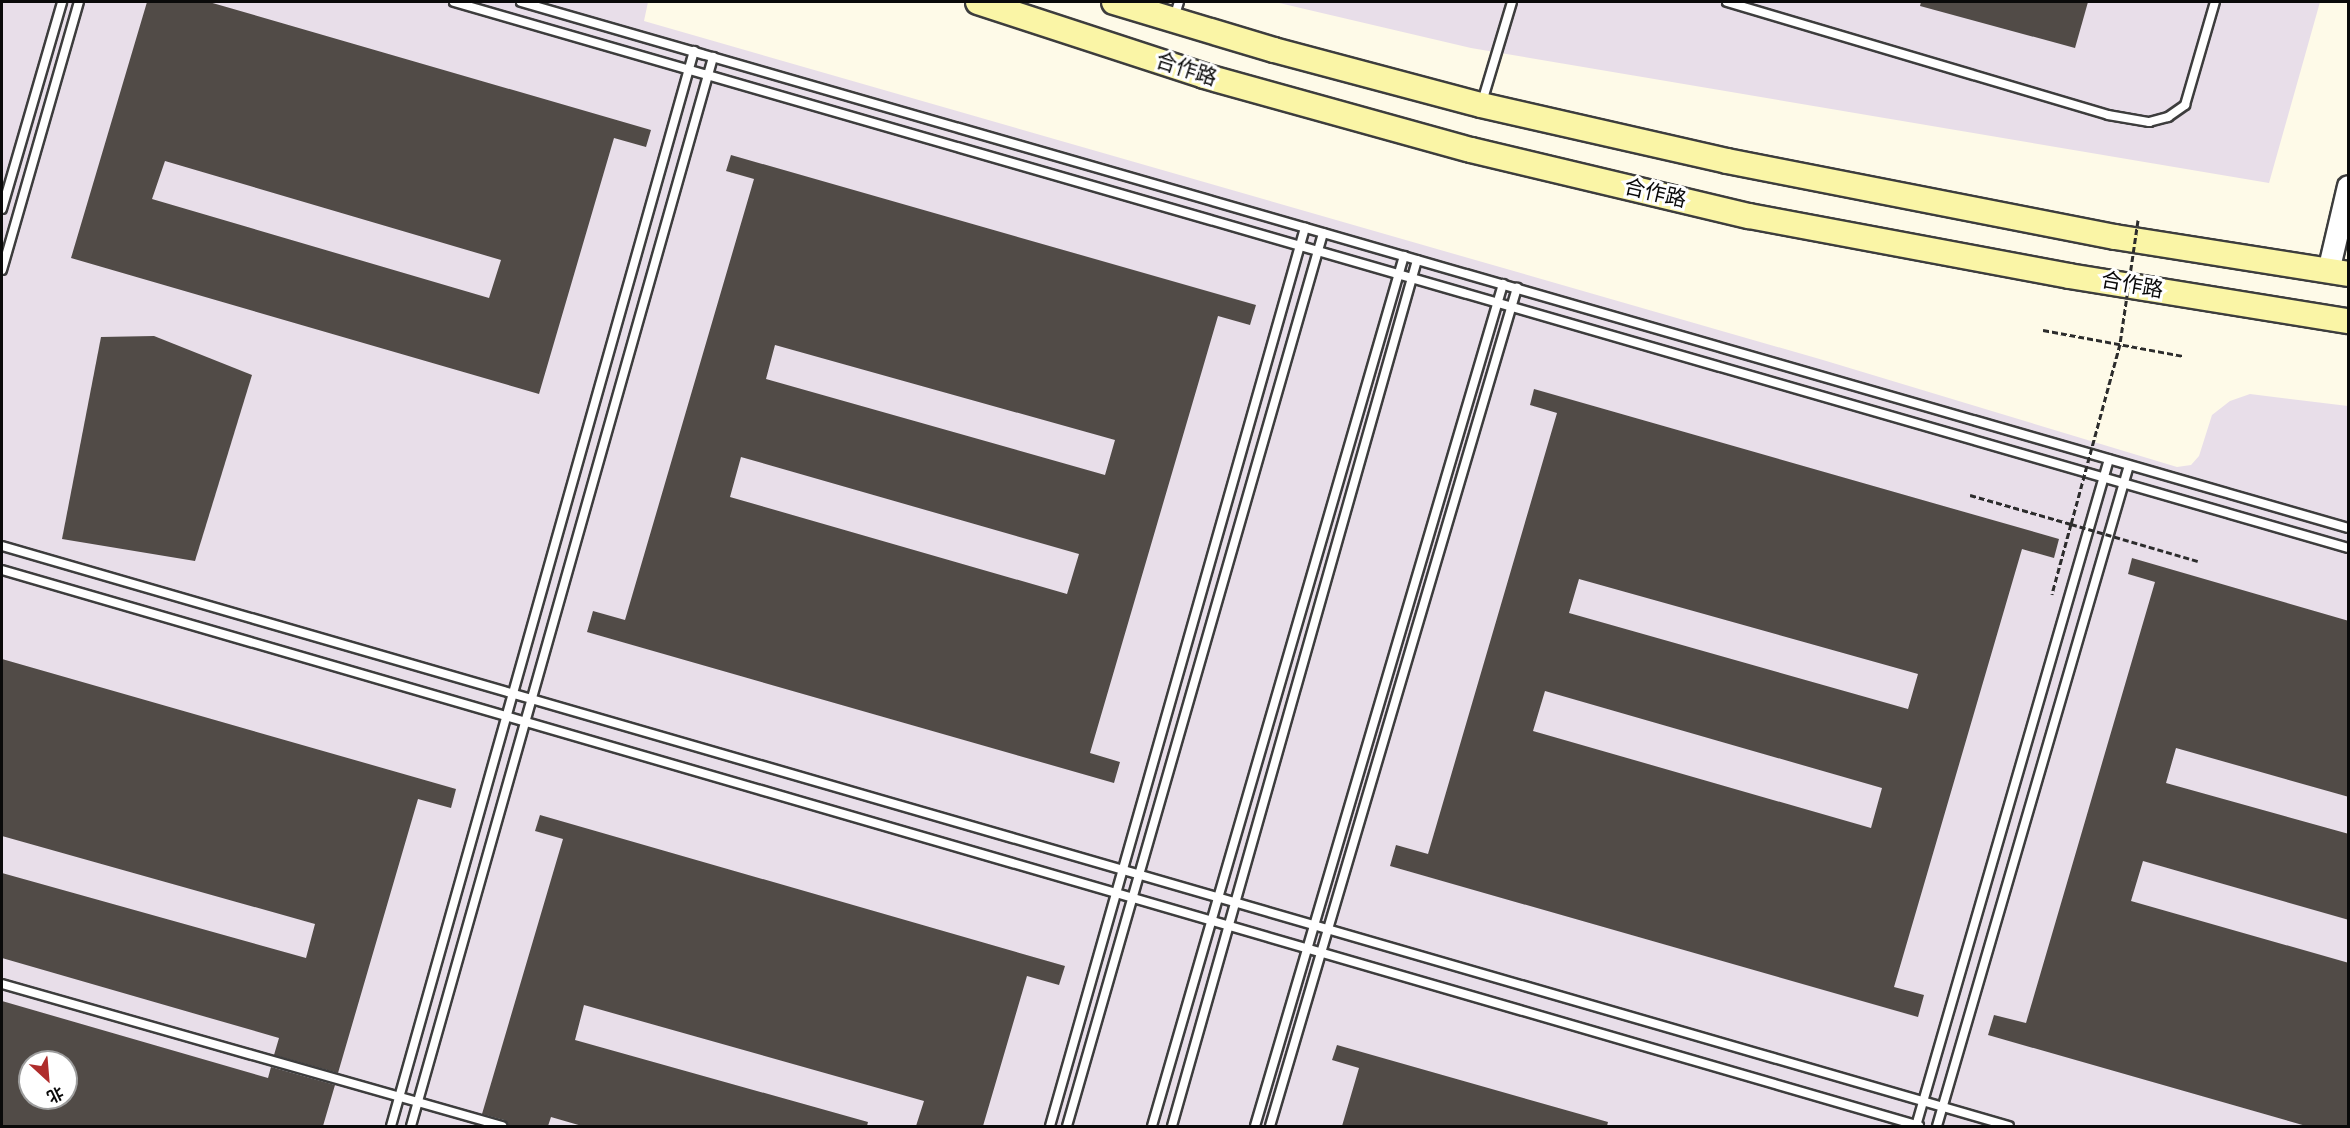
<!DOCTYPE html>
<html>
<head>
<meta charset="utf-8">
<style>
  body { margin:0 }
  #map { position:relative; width:2350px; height:1128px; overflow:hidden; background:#fefae8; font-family:Spectral,"Noto Sans SC",serif }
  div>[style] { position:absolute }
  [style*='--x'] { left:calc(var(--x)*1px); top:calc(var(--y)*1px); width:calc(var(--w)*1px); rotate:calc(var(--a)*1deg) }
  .industrial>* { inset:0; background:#e8dee9 }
  .building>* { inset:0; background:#514b47 }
  .path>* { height:3px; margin-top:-1.5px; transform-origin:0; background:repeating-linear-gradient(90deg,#2c2c2c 0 6px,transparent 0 9px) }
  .roads { filter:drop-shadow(2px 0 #3d3d3d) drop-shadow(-2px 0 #3d3d3d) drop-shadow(0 2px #3d3d3d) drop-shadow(0 -2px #3d3d3d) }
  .service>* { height:8px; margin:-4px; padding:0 4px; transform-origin:4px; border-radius:4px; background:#fff }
  .tertiary>* { height:21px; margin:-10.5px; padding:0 10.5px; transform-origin:10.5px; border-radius:10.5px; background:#fff }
  .secondary>* { height:24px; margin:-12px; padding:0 12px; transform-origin:12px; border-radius:12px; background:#faf5a6 }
  .path-bridge>* { height:3px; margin-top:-1.5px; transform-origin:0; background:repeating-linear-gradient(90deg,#2c2c2c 0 6px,transparent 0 9px) }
  span { translate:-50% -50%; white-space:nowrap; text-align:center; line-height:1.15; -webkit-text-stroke:6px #fff; paint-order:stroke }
  .street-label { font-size:21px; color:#0a0a0a }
  .frame { position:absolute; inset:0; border:3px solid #0a0a0a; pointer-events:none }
  .north { position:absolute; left:18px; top:1050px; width:60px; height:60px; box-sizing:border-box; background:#fff; border:2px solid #9d9d9d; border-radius:50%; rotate:154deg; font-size:16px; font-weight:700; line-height:24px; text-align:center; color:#0a0a0a }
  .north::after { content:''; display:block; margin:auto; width:21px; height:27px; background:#af2d2c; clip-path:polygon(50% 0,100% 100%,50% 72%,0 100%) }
</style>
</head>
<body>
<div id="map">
  <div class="industrial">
    <i style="clip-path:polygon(evenodd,2px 2px,648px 2px,644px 21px,1823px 360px,2177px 467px,2191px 465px,2199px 456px,2212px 415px,2230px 401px,2250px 394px,2348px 406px,2348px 1126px,2px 1126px,2px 2px,30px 1062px,66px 1062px,66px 1098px,30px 1098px,30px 1062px)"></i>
    <i style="clip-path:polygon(1275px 2px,2320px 2px,2269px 183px,1471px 48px)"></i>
  </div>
  <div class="building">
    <i style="clip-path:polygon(evenodd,147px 2px,209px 2px,651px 130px,646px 147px,614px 138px,539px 394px,71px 258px,147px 2px,165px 161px,501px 260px,489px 298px,152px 199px,165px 161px)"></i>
    <i style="clip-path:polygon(1921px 2px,2088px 2px,2075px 48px,1920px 6px)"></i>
    <i style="clip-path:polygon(evenodd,731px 155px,1256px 305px,1250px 325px,1218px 316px,1090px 753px,1120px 762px,1114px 783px,587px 632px,593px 611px,625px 620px,754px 179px,726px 171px,731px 155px,775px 345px,1115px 440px,1105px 475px,766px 379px,775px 345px,731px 155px,741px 457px,1079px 554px,1067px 594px,730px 497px,741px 457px)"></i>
    <i style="clip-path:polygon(154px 336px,252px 375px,195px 561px,62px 539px,101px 337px)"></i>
    <i style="clip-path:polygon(evenodd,1534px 389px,2059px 539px,2054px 558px,2022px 549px,1894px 987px,1924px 995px,1918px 1017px,1390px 866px,1396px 845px,1428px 854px,1557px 413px,1530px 405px,1534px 389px,1579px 579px,1918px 674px,1908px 709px,1569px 613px,1579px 579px,1534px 389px,1545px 691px,1882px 788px,1871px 828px,1533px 731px,1545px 691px)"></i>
    <i style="clip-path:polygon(2132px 558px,2349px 621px,2349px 797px,2176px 748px,2166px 783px,2349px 834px,2349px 920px,2143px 861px,2131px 901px,2349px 963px,2349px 1126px,2306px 1126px,1988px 1035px,1994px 1015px,2026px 1023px,2155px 582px,2128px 574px)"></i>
    <i style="clip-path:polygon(2px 659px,456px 789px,451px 808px,418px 799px,338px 1073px,274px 1055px,279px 1038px,2px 958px,2px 873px,306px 958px,315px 924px,2px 836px)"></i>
    <i style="clip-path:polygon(540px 815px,1065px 966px,1059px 985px,1027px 976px,983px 1126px,916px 1126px,924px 1101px,584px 1005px,575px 1040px,868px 1122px,867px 1126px,582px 1126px,551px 1117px,548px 1126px,508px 1126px,504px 1120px,482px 1114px,563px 839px,535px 831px)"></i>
    <i style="clip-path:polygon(evenodd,2px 1001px,268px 1078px,271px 1067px,335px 1085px,323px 1126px,2px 1126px,2px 1001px,30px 1062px,66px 1062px,66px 1098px,30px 1098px,30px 1062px)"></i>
    <i style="clip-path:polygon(1337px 1045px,1608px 1122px,1607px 1126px,1342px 1126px,1359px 1068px,1332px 1060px)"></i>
  </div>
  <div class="path">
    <i style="--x:2043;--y:330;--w:142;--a:10.5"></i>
    <i style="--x:1970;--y:495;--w:105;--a:16"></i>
    <i style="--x:2071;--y:524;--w:73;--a:105.2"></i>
  </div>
  <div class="roads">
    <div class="service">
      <i style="--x:454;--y:2;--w:1971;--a:16.08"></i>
      <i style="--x:521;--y:2;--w:1901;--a:16.06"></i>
      <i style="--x:1727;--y:2;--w:397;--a:16.5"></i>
      <i style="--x:2108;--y:115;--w:42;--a:9.7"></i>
      <i style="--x:2149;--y:122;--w:20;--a:-15"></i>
      <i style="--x:2168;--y:117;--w:21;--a:-35"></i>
      <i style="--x:2185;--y:105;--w:107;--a:-73.8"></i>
      <i style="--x:1174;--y:18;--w:17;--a:-73"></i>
      <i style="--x:1482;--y:102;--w:104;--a:-73.3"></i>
      <i style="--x:2;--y:209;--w:216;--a:-73.8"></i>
      <i style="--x:2;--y:270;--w:279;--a:-74"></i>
      <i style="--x:2;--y:546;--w:2089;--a:16.12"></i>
      <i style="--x:2;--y:570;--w:1996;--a:16.17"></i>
      <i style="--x:2;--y:984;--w:520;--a:15.85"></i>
      <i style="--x:391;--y:1126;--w:1117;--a:-74.26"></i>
      <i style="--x:411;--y:1126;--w:1111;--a:-74.22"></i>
      <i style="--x:1050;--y:1126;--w:934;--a:-74.15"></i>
      <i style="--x:1067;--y:1126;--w:929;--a:-74"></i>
      <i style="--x:1152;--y:1126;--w:906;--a:-73.85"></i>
      <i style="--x:1172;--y:1126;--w:900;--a:-74.2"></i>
      <i style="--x:1255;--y:1126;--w:878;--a:-73.59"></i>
      <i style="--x:1270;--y:1126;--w:874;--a:-73.58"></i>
      <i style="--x:1916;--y:1126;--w:694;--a:-73.86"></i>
      <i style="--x:1937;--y:1126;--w:688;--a:-73.8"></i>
    </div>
    <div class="tertiary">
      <i style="--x:2328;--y:271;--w:87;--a:-76.8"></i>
    </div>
    <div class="secondary">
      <i style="--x:978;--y:2;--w:238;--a:18.1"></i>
      <i style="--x:1204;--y:76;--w:277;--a:15.5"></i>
      <i style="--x:1471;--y:150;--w:286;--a:13.4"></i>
      <i style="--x:1749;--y:216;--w:326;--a:10.6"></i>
      <i style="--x:2069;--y:276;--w:283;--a:9.2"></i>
      <i style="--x:1114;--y:2;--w:167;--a:16.7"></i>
      <i style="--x:1274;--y:50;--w:214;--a:14.9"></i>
      <i style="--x:1481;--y:105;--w:252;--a:12.8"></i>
      <i style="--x:1727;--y:161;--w:395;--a:11.1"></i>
      <i style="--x:2115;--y:237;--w:236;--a:9"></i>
    </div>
  </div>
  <div class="path-bridge">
    <i style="--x:2138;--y:220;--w:125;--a:98.3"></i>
    <i style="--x:2120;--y:344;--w:187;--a:105.2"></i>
    <i style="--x:2071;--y:524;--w:135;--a:16.3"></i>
  </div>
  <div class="street-label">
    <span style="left:1186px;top:70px;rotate:18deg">合作路</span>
    <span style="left:1655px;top:194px;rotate:13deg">合作路</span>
    <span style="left:2132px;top:286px;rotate:10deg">合作路</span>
  </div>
  <div class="frame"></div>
  <div class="north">北</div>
</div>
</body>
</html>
